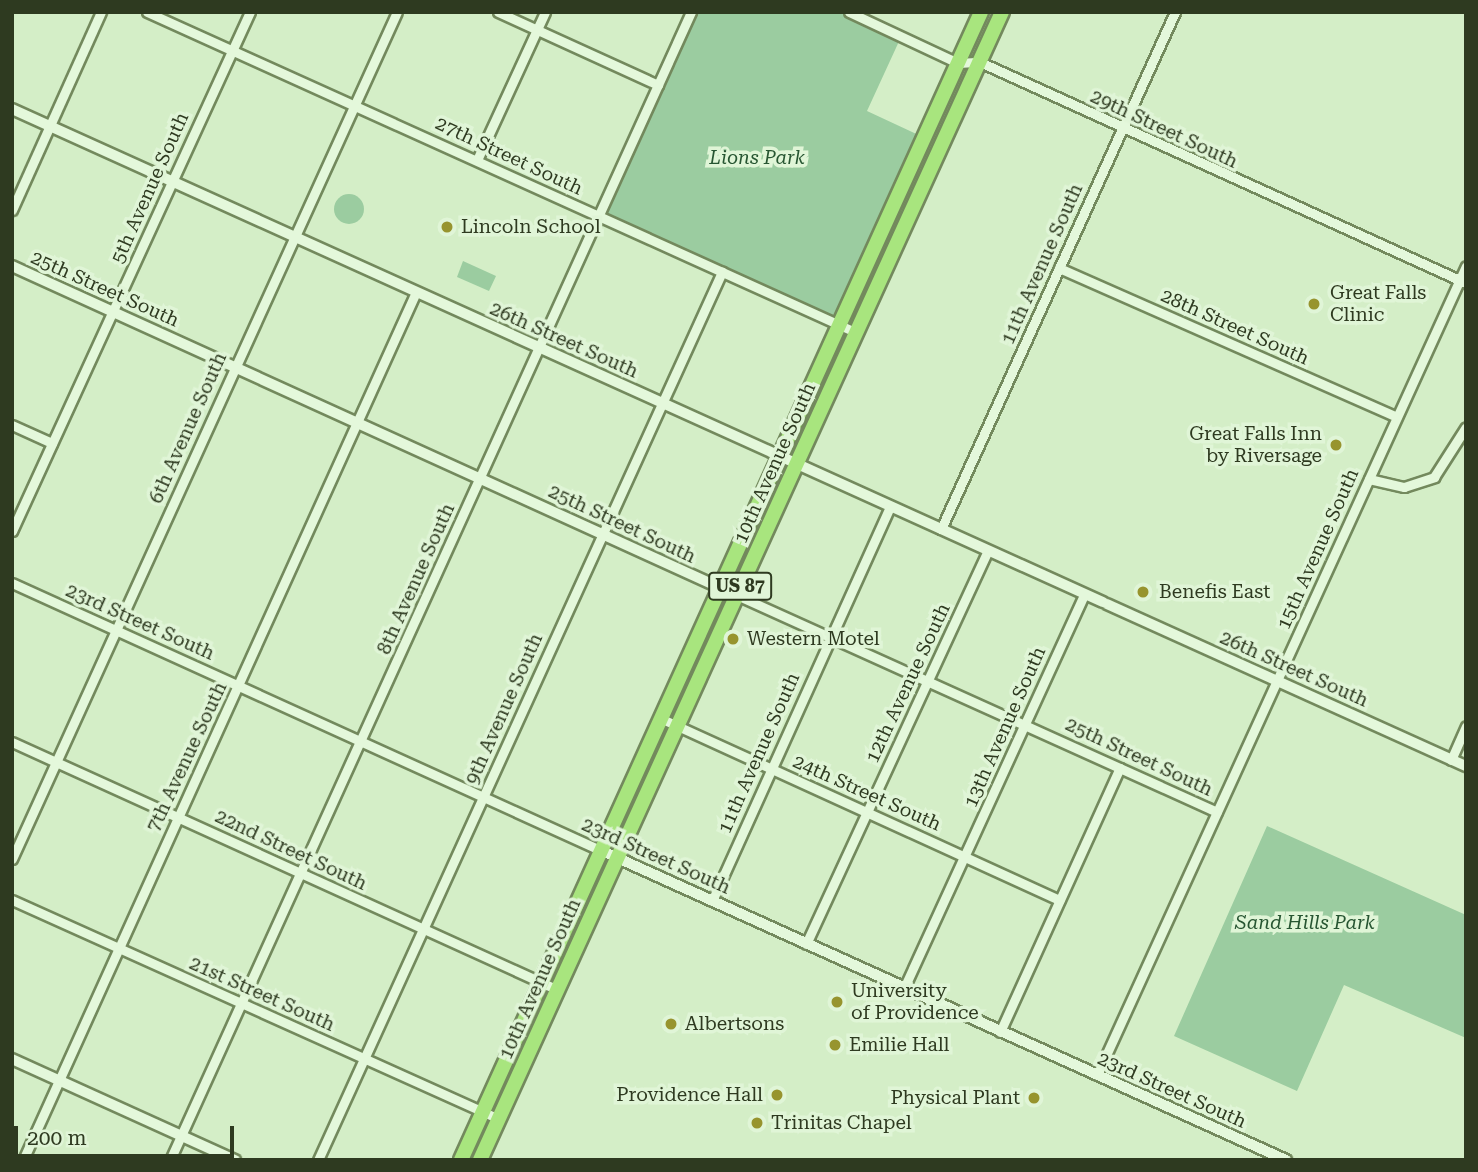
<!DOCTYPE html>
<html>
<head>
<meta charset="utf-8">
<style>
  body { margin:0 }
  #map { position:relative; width:1478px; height:1172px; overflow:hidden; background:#d4eec7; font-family:"Roboto Serif",serif }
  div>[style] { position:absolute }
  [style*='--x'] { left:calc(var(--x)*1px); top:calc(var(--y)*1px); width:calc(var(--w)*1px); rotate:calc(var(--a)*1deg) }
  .green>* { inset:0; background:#9bcca0 }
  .round { border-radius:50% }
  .roads { filter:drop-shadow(2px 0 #73895d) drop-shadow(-2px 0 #73895d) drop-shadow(0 2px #73895d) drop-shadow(0 -2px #73895d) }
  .minor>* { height:9px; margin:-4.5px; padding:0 4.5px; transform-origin:4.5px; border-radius:4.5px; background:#e4f8db }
  .tertiary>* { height:10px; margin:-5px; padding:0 5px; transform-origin:5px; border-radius:5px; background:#e4f8db }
  .trunk>* { height:14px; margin:-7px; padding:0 7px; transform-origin:7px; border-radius:7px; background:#a8e57e }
  .dots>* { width:19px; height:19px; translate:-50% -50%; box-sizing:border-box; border:4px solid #e0f5d7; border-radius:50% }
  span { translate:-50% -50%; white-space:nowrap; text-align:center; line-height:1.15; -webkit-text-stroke:7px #e0f5d7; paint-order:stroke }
  .shield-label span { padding:2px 5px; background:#e0f5d7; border:2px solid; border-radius:5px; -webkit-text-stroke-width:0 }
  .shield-label { font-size:18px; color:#2e3a20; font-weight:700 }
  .street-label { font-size:19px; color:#2e3a20 }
  .park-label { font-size:19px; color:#275632; font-style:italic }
  .poi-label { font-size:19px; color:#2e3a20 }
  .left { translate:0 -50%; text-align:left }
  .right { translate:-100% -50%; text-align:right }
  .frame { position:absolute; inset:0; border:14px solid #2e3a20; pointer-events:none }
  .scale { position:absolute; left:14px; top:1126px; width:220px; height:32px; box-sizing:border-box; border:4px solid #2e3a20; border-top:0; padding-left:9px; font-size:21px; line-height:24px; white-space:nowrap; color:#2e3a20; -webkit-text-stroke:5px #e0f5d7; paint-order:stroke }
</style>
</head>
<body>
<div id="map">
  <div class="green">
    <i style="clip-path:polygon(692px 12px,848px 12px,901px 37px,867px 111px,925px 138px,840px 326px,599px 217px)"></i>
    <i class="round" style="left:334px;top:194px;width:30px;height:30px"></i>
    <i style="clip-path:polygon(463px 261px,496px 276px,489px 291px,457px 277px)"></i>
    <i style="clip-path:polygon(1267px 826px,1466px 915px,1466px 1038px,1344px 985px,1297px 1091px,1174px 1036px)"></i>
  </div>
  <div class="roads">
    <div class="minor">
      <i style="--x:147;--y:12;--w:777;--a:24.32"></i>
      <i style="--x:498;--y:12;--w:176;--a:24.5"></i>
      <i style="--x:849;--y:12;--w:120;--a:25.1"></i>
      <i style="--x:958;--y:63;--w:22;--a:-3"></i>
      <i style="--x:980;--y:62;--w:534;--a:24.45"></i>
      <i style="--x:477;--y:160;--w:163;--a:-65.3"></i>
      <i style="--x:12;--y:210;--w:217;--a:-65.8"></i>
      <i style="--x:1059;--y:268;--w:369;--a:23.8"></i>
      <i style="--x:12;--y:425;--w:44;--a:24.2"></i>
      <i style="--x:1369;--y:479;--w:36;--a:13"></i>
      <i style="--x:1404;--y:487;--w:32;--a:-18"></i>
      <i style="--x:1434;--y:477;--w:59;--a:-57.4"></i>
      <i style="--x:941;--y:529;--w:567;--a:-65.65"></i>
      <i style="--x:12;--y:531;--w:571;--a:-65.37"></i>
      <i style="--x:12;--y:583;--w:646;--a:24.42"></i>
      <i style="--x:721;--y:588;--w:544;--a:24.3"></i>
      <i style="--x:660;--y:718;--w:439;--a:24.5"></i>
      <i style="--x:12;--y:742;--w:597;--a:24.42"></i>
      <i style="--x:1451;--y:760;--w:37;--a:-66"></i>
      <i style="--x:12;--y:859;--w:930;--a:-65.56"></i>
      <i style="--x:12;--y:900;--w:534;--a:24.21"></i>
      <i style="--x:712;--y:901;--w:433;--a:-65.7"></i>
      <i style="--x:806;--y:944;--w:434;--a:-65.2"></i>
      <i style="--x:904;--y:988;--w:433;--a:-65.4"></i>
      <i style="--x:1000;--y:1032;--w:290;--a:-65.6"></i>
      <i style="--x:1097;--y:1075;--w:889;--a:-65.48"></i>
      <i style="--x:23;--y:1160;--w:953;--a:-65.64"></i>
      <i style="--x:170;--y:1160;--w:1261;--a:-65.59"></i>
      <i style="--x:318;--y:1160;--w:976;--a:-65.54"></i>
    </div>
    <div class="tertiary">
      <i style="--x:12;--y:109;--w:1197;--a:24.32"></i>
      <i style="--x:12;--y:266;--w:779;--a:24.43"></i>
      <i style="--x:1107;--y:604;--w:394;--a:24.3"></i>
      <i style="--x:600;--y:850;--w:753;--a:24.32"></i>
      <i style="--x:12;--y:1059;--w:245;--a:24.4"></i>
    </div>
    <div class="trunk">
      <i style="--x:461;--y:1160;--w:1260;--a:-65.63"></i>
      <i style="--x:480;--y:1160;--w:1261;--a:-65.55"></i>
    </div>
  </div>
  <div class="dots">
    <i style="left:447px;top:227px;background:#97942e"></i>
    <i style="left:1314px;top:304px;background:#97942e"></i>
    <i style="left:1336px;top:445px;background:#97942e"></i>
    <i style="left:1143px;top:592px;background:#97942e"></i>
    <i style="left:733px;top:639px;background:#97942e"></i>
    <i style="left:837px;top:1002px;background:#97942e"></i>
    <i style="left:671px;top:1024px;background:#97942e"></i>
    <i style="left:835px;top:1045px;background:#97942e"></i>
    <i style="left:777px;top:1095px;background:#97942e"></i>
    <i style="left:1034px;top:1098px;background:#97942e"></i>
    <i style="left:757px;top:1123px;background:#97942e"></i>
  </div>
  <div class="shield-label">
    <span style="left:740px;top:586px">US 87</span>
  </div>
  <div class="street-label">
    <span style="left:1164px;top:129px;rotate:25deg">29th Street South</span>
    <span style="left:509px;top:156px;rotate:25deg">27th Street South</span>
    <span style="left:150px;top:188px;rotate:-66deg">5th Avenue South</span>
    <span style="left:1042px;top:264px;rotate:-66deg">11th Avenue South</span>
    <span style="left:105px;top:289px;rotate:24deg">25th Street South</span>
    <span style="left:1235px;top:327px;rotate:24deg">28th Street South</span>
    <span style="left:564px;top:340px;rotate:24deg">26th Street South</span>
    <span style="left:188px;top:428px;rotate:-66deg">6th Avenue South</span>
    <span style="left:775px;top:463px;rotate:-66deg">10th Avenue South</span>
    <span style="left:622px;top:524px;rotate:25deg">25th Street South</span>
    <span style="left:1318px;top:549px;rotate:-66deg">15th Avenue South</span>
    <span style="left:416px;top:579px;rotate:-66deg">8th Avenue South</span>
    <span style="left:140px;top:622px;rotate:24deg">23rd Street South</span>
    <span style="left:1294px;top:669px;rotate:24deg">26th Street South</span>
    <span style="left:908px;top:683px;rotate:-65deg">12th Avenue South</span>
    <span style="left:504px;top:709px;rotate:-66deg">9th Avenue South</span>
    <span style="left:1005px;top:727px;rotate:-66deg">13th Avenue South</span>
    <span style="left:759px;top:753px;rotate:-66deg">11th Avenue South</span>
    <span style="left:187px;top:757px;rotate:-65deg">7th Avenue South</span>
    <span style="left:1139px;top:757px;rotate:25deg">25th Street South</span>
    <span style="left:867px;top:793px;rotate:24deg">24th Street South</span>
    <span style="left:291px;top:850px;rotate:25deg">22nd Street South</span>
    <span style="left:656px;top:856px;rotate:24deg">23rd Street South</span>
    <span style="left:540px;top:979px;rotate:-66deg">10th Avenue South</span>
    <span style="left:262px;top:994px;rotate:24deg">21st Street South</span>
    <span style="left:1172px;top:1090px;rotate:24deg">23rd Street South</span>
  </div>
  <div class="park-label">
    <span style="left:757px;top:158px">Lions Park</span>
    <span style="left:1305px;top:923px">Sand Hills Park</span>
  </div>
  <div class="poi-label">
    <span class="left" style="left:461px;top:227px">Lincoln School</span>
    <span class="left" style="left:1330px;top:304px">Great Falls<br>Clinic</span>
    <span class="right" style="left:1322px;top:445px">Great Falls Inn<br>by Riversage</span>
    <span class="left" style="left:1159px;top:592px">Benefis East</span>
    <span class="left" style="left:747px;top:639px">Western Motel</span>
    <span class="left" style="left:851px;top:1002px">University<br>of Providence</span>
    <span class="left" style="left:685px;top:1024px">Albertsons</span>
    <span class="left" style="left:849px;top:1045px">Emilie Hall</span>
    <span class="right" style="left:763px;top:1095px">Providence Hall</span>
    <span class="right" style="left:1020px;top:1098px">Physical Plant</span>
    <span class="left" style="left:771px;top:1123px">Trinitas Chapel</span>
  </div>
  <div class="frame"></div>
  <div class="scale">200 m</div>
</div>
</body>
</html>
